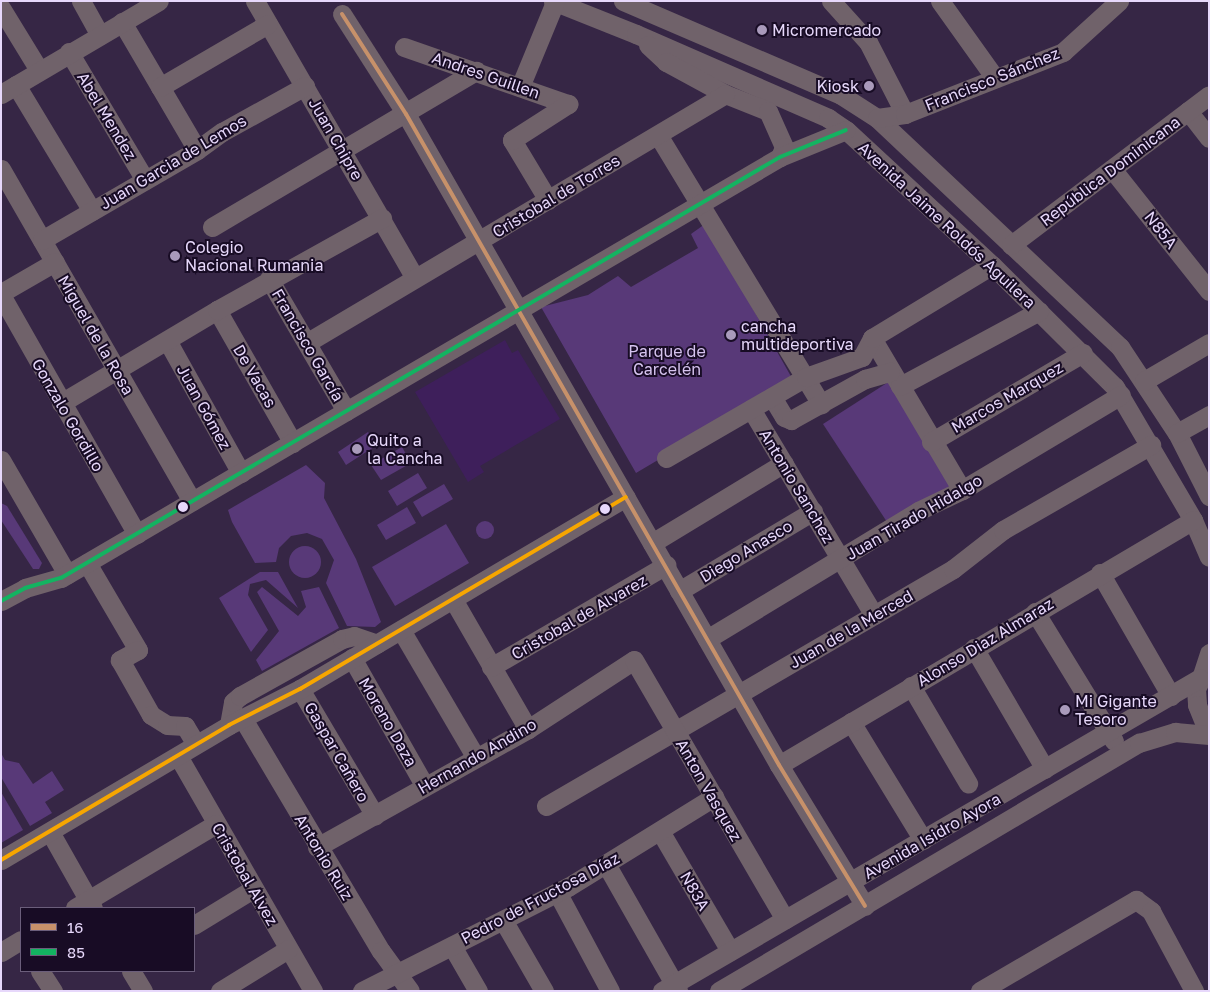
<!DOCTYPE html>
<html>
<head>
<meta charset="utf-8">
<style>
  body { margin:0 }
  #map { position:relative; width:1210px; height:992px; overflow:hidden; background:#362645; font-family:"Golos Text",sans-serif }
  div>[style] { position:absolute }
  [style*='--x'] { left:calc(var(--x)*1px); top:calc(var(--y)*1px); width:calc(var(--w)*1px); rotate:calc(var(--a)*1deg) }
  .built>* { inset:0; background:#3e1f5b }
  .green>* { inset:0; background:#583978 }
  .round { border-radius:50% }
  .minor>* { height:19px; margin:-9.5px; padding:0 9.5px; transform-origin:9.5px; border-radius:9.5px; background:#70626a }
  .bus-1>* { height:4px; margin:-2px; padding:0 2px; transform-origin:2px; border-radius:2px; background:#c7916a }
  .bus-2>* { height:4px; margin:-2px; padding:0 2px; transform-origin:2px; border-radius:2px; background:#13b361 }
  .bus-3>* { height:4px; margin:-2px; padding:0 2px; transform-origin:2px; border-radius:2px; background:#f7a600 }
  .dots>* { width:14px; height:14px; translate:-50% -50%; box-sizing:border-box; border:2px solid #180c25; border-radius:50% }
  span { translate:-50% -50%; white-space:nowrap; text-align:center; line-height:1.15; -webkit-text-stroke:4px #180c25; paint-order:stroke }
  .poi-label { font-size:16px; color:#e7d8fb }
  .left { translate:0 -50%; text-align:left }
  .right { translate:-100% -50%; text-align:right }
  .street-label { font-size:16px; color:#e7d8fb }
  .park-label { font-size:16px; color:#d6c3ef }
  .frame { position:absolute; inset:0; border:2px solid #e7d8fb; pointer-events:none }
  .legend { position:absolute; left:20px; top:907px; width:175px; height:65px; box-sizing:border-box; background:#180c25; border:1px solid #6b5e7b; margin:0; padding:6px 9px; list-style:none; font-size:15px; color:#e7d8fb }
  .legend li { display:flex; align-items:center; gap:10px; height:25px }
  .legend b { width:25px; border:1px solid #6b5e7b }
</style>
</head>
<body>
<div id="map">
  <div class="built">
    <i style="clip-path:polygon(505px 340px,512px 353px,518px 350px,560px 419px,480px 466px,484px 472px,468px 482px,415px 392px)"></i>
  </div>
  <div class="green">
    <i style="clip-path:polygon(705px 224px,793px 380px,636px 473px,541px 307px,588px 295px,618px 276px,631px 287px,698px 248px,691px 234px)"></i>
    <i style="clip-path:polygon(890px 381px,955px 484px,887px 522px,823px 424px)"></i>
    <i style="clip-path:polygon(368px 432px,377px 445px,346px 465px,338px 452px)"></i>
    <i style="clip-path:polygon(402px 447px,411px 463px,381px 480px,371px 465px)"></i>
    <i style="clip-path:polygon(306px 465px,325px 483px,324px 498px,356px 559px,381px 622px,375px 627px,347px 626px,326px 583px,334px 560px,322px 539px,307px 533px,291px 536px,279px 548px,276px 562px,255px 563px,232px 522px,228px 510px)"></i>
    <i style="clip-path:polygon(418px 473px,427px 488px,397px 506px,388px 491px)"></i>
    <i style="clip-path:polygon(444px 484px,453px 499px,422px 517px,413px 502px)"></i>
    <i style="clip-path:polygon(1px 503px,7px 506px,42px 563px,39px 569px,33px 569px,1px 520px)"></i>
    <i style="clip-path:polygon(407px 507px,416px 523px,386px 540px,377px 525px)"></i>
    <i class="round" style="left:476px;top:521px;width:18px;height:18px"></i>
    <i style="clip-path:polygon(446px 524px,469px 563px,395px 606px,372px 567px)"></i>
    <i class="round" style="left:289px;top:546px;width:32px;height:32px"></i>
    <i style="clip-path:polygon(260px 572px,278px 572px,298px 608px,266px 580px,250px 584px,248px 595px,268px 630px,251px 652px,219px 598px)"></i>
    <i style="clip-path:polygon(262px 587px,298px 616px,306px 607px,301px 591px,319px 587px,339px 628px,262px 671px,256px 660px,279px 631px,257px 592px)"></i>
    <i style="clip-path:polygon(1px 753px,5px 760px,19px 763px,33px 784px,52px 771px,64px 790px,45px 802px,52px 813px,30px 826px,1px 777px)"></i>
    <i style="clip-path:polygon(1px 792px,23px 830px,1px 843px)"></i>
  </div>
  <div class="minor">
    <i style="--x:81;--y:1;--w:39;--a:61"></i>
    <i style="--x:255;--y:1;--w:320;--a:60"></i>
    <i style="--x:553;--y:1;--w:89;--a:21.7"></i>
    <i style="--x:636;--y:34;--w:210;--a:23.6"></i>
    <i style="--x:828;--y:118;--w:22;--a:34"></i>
    <i style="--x:846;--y:130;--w:199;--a:42.8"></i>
    <i style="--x:992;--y:265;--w:173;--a:44.8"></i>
    <i style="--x:1115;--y:387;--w:154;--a:59.6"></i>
    <i style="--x:1193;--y:520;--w:40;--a:66.6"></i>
    <i style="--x:623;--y:1;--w:237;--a:23.3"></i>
    <i style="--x:841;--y:95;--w:43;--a:32.6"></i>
    <i style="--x:877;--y:118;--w:334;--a:43.3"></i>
    <i style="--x:1120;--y:347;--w:103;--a:56.5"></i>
    <i style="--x:1177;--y:433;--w:71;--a:63.1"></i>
    <i style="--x:831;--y:1;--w:55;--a:47.9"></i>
    <i style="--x:868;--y:42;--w:81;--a:62.8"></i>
    <i style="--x:940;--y:1;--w:95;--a:54.5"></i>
    <i style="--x:1;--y:8;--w:73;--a:58.5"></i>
    <i style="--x:342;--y:14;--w:119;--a:57.4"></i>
    <i style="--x:406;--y:114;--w:750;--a:60.19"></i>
    <i style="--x:779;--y:765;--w:165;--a:58.6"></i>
    <i style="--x:122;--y:22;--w:148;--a:59.6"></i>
    <i style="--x:648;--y:45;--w:25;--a:43"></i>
    <i style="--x:666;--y:62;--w:67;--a:28.5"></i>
    <i style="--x:725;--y:94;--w:46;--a:21.6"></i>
    <i style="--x:768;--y:111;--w:39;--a:66"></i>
    <i style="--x:784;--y:147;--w:11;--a:112"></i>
    <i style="--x:404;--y:47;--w:174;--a:19.2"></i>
    <i style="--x:69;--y:52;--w:149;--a:59.3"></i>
    <i style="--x:16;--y:85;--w:147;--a:58.9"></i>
    <i style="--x:160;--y:87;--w:125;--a:-30.3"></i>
    <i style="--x:520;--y:87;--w:92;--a:-67.6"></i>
    <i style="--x:1;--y:94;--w:183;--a:-30.5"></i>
    <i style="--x:1188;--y:111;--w:34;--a:52"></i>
    <i style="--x:877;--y:118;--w:28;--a:-8"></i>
    <i style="--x:905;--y:114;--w:170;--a:-21.4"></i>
    <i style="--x:1063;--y:52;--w:76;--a:-42.3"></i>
    <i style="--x:658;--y:135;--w:315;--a:58.8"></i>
    <i style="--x:1;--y:169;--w:383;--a:60.1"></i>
    <i style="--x:1112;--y:169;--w:156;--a:51.5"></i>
    <i style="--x:548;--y:200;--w:70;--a:-121"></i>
    <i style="--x:512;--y:140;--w:67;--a:-32.7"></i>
    <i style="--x:212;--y:227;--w:307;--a:-30.6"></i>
    <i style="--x:42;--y:240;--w:179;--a:-30.1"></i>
    <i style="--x:197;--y:150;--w:31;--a:-36"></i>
    <i style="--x:222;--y:132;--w:95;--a:-29"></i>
    <i style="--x:1011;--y:245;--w:248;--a:-37.1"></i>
    <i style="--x:269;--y:279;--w:153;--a:59.7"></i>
    <i style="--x:1;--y:293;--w:62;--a:-29.9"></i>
    <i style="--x:1;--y:295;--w:275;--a:60.4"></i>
    <i style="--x:217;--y:310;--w:153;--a:60.3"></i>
    <i style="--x:872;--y:338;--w:177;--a:59.4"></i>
    <i style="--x:168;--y:342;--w:150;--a:60.9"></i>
    <i style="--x:308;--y:342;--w:485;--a:-30.7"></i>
    <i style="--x:1144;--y:381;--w:75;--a:-30.3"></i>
    <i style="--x:900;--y:386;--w:158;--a:-28.3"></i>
    <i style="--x:772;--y:397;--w:23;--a:59"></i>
    <i style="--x:784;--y:417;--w:8;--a:23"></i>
    <i style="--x:791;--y:420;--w:85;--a:-29"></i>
    <i style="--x:865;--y:379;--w:26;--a:-16"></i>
    <i style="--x:61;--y:403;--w:182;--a:-30.8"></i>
    <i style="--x:217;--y:310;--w:189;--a:-29.1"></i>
    <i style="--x:751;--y:409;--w:240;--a:59.2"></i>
    <i style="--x:1177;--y:433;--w:37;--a:-29"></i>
    <i style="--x:931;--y:442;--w:176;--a:-30.4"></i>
    <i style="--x:666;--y:458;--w:162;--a:-30.1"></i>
    <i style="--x:806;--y:377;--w:59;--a:-19.7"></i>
    <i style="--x:862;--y:357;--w:21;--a:-62"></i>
    <i style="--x:872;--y:338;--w:140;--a:-31.3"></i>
    <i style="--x:1;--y:460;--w:132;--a:59.9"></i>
    <i style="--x:652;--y:543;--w:154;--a:-31.2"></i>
    <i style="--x:87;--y:563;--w:101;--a:59.6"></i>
    <i style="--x:138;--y:650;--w:21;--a:151"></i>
    <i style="--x:120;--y:660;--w:63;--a:60.6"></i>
    <i style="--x:151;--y:715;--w:19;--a:32"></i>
    <i style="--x:167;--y:725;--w:18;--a:3"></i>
    <i style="--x:185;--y:726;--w:21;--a:59"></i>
    <i style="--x:1100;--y:573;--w:142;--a:60"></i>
    <i style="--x:679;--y:591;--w:156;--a:-30.8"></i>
    <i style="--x:1;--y:601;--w:27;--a:-28"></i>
    <i style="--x:25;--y:588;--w:37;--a:-16"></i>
    <i style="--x:61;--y:578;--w:833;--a:-30.35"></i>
    <i style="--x:780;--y:157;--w:71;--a:-22.2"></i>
    <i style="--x:454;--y:601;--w:148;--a:60"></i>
    <i style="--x:1035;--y:612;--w:151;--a:58.5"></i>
    <i style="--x:401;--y:630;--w:146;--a:59.6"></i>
    <i style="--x:707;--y:639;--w:247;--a:-31.2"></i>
    <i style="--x:918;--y:511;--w:49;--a:-25.5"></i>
    <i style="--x:962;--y:490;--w:185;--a:-30.9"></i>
    <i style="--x:974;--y:648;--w:140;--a:59.6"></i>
    <i style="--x:352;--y:658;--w:146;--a:60.4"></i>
    <i style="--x:491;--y:667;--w:203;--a:-30.2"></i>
    <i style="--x:1204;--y:673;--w:18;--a:117"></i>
    <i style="--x:1196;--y:689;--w:16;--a:86"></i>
    <i style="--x:1197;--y:705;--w:31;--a:68"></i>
    <i style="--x:1202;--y:675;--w:23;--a:-72"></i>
    <i style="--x:911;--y:686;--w:113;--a:59.6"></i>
    <i style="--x:300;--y:689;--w:147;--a:59.4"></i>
    <i style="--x:243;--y:719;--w:270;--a:59.3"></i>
    <i style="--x:381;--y:951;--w:49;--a:54.1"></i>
    <i style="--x:851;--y:722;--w:138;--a:58.6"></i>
    <i style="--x:229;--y:725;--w:23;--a:-80"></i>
    <i style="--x:233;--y:702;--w:9;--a:-41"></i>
    <i style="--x:240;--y:696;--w:117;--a:-29.2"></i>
    <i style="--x:342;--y:639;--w:12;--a:-14"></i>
    <i style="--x:354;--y:636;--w:24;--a:19"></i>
    <i style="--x:178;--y:756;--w:271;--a:60.1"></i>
    <i style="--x:779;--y:765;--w:481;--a:-30.6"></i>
    <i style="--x:546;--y:806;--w:471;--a:-30.2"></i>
    <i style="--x:953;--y:569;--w:63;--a:-38"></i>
    <i style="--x:1003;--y:530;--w:171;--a:-29.9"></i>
    <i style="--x:660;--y:831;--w:139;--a:59.7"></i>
    <i style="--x:50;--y:832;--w:87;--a:60.5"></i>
    <i style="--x:317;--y:847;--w:242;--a:-29.2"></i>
    <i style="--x:528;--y:729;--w:126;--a:-33.1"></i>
    <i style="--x:634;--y:660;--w:300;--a:59.8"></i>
    <i style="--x:1;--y:860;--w:265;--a:-30.6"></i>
    <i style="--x:229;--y:725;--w:80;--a:-26.9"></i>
    <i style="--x:300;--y:689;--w:378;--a:-30.5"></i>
    <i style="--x:606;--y:864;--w:146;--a:60.4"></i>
    <i style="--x:557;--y:892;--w:112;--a:61.8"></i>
    <i style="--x:75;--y:908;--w:164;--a:-30.8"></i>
    <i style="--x:503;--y:920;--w:82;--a:60"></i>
    <i style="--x:194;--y:925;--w:69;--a:-31.4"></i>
    <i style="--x:452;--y:946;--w:52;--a:60"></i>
    <i style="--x:1;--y:952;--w:23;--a:-31"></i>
    <i style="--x:40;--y:971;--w:24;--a:57"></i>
    <i style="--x:131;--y:971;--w:23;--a:59"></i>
    <i style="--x:220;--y:991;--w:80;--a:-31.7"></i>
    <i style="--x:362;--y:991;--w:231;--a:-26.8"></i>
    <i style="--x:568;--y:887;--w:172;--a:-31.7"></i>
    <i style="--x:662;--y:991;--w:622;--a:-30.19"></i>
    <i style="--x:719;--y:991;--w:488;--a:-30.6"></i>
    <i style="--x:1139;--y:743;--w:38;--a:-17"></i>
    <i style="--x:1175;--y:732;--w:34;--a:5"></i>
    <i style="--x:980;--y:991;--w:181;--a:-30.3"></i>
    <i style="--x:1136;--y:900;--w:19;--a:36"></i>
    <i style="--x:1151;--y:911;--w:91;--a:61.7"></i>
  </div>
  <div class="bus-1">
    <i style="--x:342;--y:14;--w:119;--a:57.4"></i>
    <i style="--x:406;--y:114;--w:750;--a:60.19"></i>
    <i style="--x:779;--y:765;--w:165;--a:58.6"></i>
  </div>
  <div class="bus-2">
    <i style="--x:1;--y:601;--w:27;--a:-28"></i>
    <i style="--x:25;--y:588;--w:37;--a:-16"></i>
    <i style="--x:61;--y:578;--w:833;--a:-30.35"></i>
    <i style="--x:780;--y:157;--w:71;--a:-22.2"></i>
  </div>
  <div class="bus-3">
    <i style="--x:1;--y:860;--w:265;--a:-30.6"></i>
    <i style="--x:229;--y:725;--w:80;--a:-26.9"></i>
    <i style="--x:300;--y:689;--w:378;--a:-30.5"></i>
  </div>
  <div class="dots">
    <i style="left:762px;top:30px;background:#a99abb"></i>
    <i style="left:869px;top:86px;background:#a99abb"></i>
    <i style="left:175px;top:256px;background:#a99abb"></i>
    <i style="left:731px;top:335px;background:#a99abb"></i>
    <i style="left:357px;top:449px;background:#a99abb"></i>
    <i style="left:183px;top:507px;background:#e7d8fb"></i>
    <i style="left:605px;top:509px;background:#e7d8fb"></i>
    <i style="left:1065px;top:710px;background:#a99abb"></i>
  </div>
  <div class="poi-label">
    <span class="left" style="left:772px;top:30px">Micromercado</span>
    <span class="right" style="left:859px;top:86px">Kiosk</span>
    <span class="left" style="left:185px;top:256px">Colegio<br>Nacional Rumania</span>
    <span class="left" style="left:741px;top:335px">cancha<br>multideportiva</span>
    <span class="left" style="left:367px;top:449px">Quito a<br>la Cancha</span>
    <span class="left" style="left:1075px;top:710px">Mi Gigante<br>Tesoro</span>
  </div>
  <div class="street-label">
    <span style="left:486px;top:75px;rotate:19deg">Andres Guillen</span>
    <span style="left:992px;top:79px;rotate:-22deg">Francisco Sánchez</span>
    <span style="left:107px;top:116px;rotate:59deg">Abel Mendez</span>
    <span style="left:336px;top:139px;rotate:60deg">Juan Chipre</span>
    <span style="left:173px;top:162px;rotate:-31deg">Juan Garcia de Lemos</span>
    <span style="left:1110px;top:171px;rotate:-37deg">República Dominicana</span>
    <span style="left:556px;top:196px;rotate:-31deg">Cristobal de Torres</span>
    <span style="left:947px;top:225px;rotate:43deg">Avenida Jaime Roldós Aguilera</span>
    <span style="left:1161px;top:230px;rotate:52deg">N85A</span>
    <span style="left:96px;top:335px;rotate:60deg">Miguel de la Rosa</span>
    <span style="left:308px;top:345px;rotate:60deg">Francisco García</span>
    <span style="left:255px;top:376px;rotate:60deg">De Vacas</span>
    <span style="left:1007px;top:397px;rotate:-30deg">Marcos Marquez</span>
    <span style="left:204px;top:407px;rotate:61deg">Juan Gómez</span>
    <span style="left:68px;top:415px;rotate:60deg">Gonzalo Gordillo</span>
    <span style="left:797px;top:486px;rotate:59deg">Antonio Sanchez</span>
    <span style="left:914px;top:517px;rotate:-30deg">Juan Tirado Hidalgo</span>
    <span style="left:746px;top:551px;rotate:-31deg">Diego Anasco</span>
    <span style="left:579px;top:617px;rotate:-30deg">Cristobal de Alvarez</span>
    <span style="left:851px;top:629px;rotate:-30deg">Juan de la Merced</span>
    <span style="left:985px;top:642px;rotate:-31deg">Alonso Diaz Almaraz</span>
    <span style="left:388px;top:722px;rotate:60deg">Moreno Daza</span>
    <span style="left:337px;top:752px;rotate:60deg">Gaspar Cañero</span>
    <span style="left:477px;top:756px;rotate:-30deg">Hernando Andino</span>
    <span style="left:709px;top:790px;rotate:60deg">Anton Vasquez</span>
    <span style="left:932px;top:836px;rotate:-30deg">Avenida Isidro Ayora</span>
    <span style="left:324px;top:857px;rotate:59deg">Antonio Ruiz</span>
    <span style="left:245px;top:874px;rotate:60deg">Cristobal Alvez</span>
    <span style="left:695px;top:891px;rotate:60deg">N83A</span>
    <span style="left:540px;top:898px;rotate:-28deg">Pedro de Fructosa Díaz</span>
  </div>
  <div class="park-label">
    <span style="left:667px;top:360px">Parque de<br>Carcelén</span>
  </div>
  <div class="frame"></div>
  <ul class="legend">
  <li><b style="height:6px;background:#c7916a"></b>16</li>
  <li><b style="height:6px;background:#13b361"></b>85</li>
  </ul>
</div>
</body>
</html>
